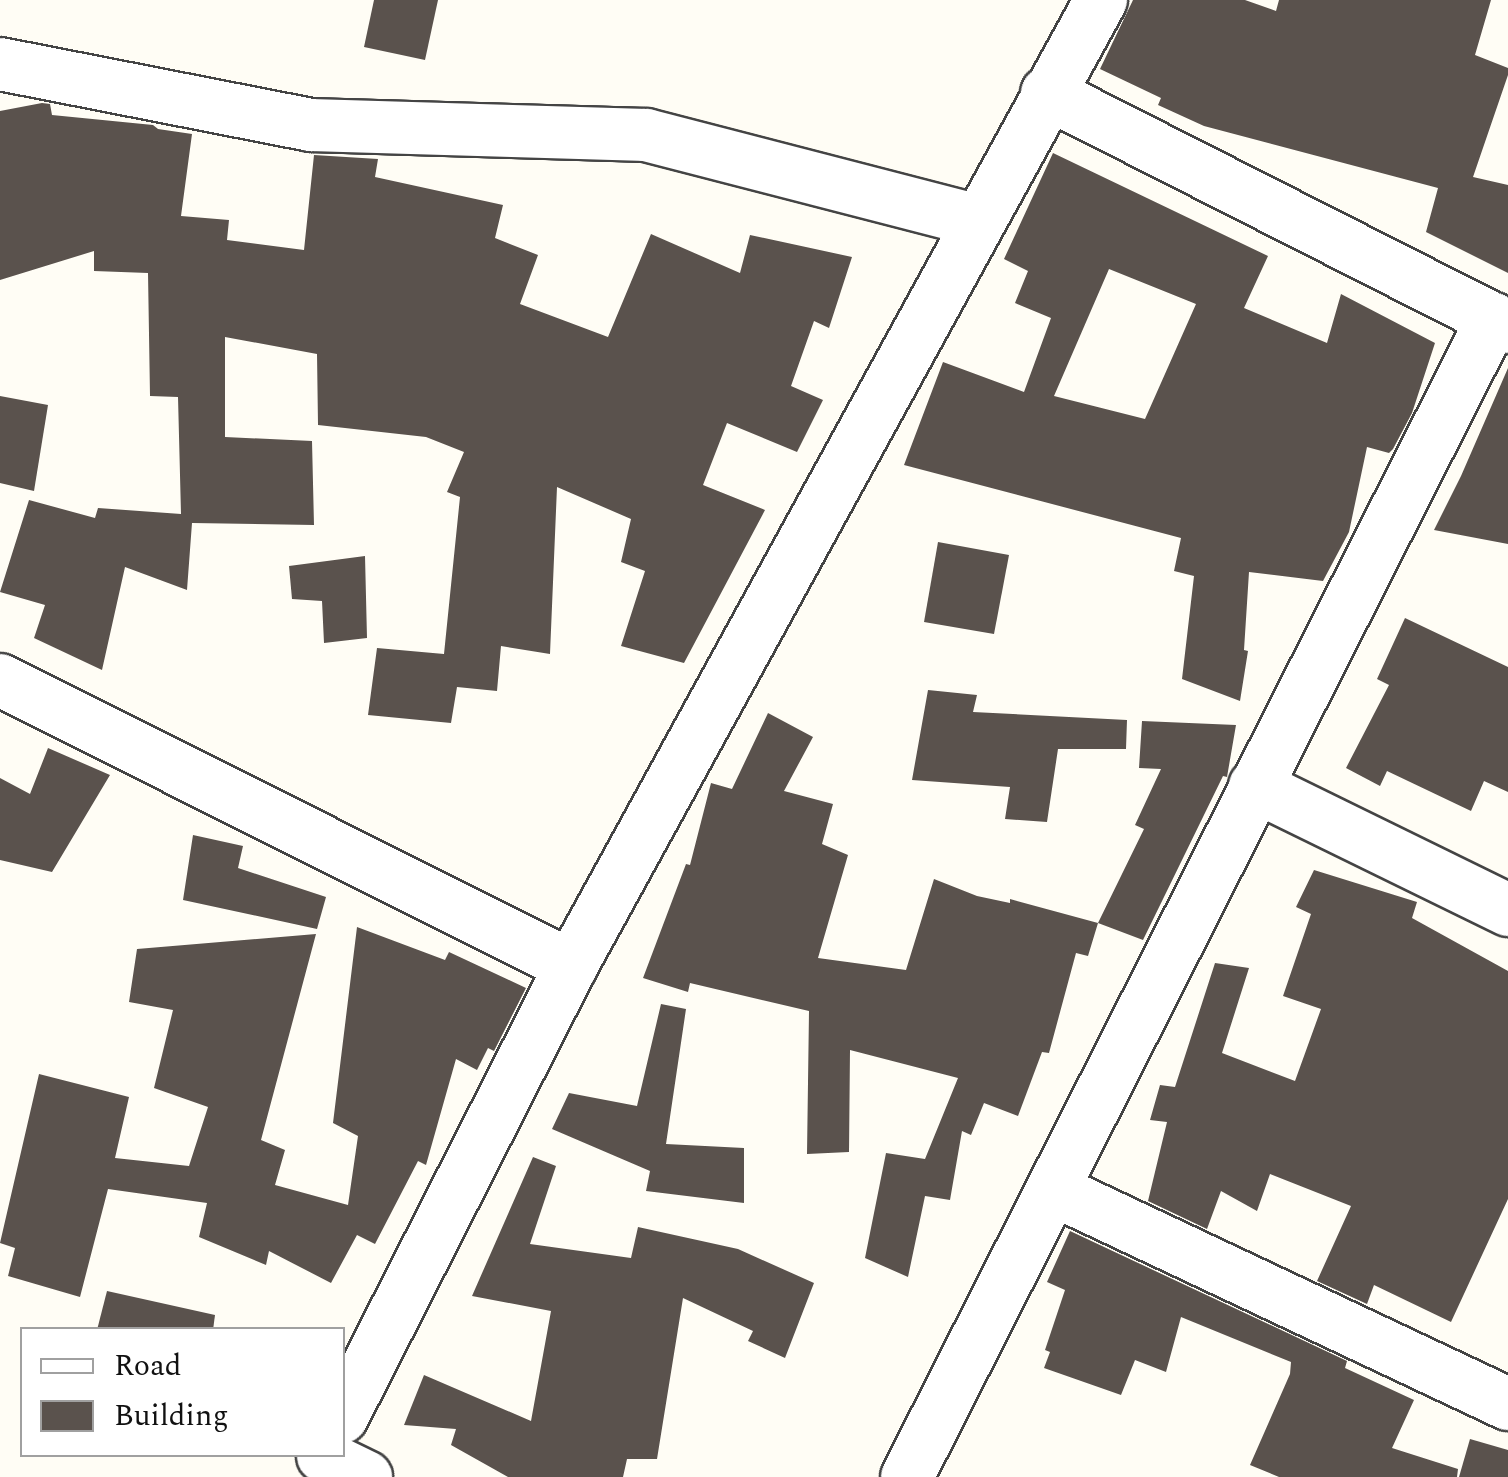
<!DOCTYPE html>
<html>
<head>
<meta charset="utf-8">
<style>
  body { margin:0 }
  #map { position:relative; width:1508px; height:1477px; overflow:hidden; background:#fffdf5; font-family:Spectral,serif }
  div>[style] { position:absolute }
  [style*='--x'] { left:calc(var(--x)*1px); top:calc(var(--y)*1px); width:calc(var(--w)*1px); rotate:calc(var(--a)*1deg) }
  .building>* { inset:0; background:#5a524d }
  .roads { filter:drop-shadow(2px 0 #444) drop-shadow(-2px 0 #444) drop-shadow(0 2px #444) drop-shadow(0 -2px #444) }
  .minor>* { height:52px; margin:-26px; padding:0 26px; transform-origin:26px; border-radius:26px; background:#fff }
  span { translate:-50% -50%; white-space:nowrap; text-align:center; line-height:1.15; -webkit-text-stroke:10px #fff; paint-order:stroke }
  .legend { position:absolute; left:20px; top:1327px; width:325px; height:130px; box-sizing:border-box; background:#fff; border:2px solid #a0a0a0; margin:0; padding:12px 18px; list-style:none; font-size:30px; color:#111 }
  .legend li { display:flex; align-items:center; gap:20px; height:50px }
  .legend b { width:50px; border:2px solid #a0a0a0 }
</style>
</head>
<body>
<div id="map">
  <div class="building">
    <i style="clip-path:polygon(374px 0,438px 0,425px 60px,364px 47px)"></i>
    <i style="clip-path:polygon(1133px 0,1245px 0,1276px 11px,1279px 0,1491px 0,1475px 55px,1508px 68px,1508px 75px,1473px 177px,1508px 185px,1508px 273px,1426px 232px,1438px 188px,1204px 126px,1158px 105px,1161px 98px,1100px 69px)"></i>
    <i style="clip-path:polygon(42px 103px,50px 104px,52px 115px,153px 125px,158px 129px,192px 134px,181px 216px,229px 220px,227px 240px,304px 250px,314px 155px,378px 159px,375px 177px,503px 205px,495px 238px,538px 255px,520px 304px,608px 337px,651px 234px,740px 273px,750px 235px,852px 257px,829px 328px,814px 321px,791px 386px,823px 400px,797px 452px,727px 423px,703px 485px,765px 510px,684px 663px,621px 646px,645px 571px,621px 562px,631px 519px,557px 487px,550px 654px,501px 646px,497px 691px,457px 687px,451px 723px,368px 715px,377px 648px,444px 654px,460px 497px,447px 492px,464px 452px,426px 437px,318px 425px,317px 354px,225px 337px,225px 437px,312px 441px,314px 525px,192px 523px,187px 590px,125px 567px,102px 670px,34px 638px,45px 605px,0 592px,29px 500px,95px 518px,98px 508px,181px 514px,178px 397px,150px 396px,148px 273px,94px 271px,94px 251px,0 280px,0 111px)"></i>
    <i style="clip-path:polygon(evenodd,1053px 153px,1268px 256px,1244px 308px,1327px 343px,1341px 294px,1435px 343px,1412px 413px,1393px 449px,1389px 453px,1367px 447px,1349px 532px,1323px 581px,1249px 572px,1244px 650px,1248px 651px,1240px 701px,1182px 679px,1194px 576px,1174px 571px,1181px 538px,904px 465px,943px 362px,1024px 392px,1051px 318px,1015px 303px,1028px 271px,1004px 259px,1053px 153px,1109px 269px,1196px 304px,1145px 419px,1054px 396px,1109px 269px)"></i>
    <i style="clip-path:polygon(1508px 368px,1508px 544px,1434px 530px,1461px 476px)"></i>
    <i style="clip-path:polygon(0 396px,48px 405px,34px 491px,0 483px)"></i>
    <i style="clip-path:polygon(938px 542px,1009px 555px,994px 634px,924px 622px)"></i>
    <i style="clip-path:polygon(365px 556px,367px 638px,324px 643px,322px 601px,292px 599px,289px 566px)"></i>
    <i style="clip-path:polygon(1405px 618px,1508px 667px,1508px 792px,1484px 781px,1471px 811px,1387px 771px,1380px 786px,1346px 768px,1389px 685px,1377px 679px)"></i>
    <i style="clip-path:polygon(928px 690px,977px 695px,973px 712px,1127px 720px,1126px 749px,1058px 749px,1047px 822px,1005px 819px,1010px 787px,912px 780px)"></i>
    <i style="clip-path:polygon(768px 713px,813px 737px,784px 791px,833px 804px,822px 844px,848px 855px,818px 958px,906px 970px,934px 879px,977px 896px,1010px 903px,1010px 899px,1098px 923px,1088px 956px,1076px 953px,1049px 1053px,1042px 1052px,1018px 1116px,984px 1103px,971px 1135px,962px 1131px,950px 1200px,925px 1196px,908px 1277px,865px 1258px,886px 1153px,925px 1159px,958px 1078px,850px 1050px,849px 1152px,807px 1154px,809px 1011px,690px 983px,688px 992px,643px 978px,686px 864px,690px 865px,711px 783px,732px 789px)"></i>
    <i style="clip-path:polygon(1142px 721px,1236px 725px,1227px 777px,1223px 776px,1143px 940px,1098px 923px,1144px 829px,1135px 825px,1161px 769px,1139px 768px)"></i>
    <i style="clip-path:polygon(48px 748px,110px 775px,52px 872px,0 860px,0 778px,30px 794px)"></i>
    <i style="clip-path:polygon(193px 835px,243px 846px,238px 868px,326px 897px,317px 929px,183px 900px)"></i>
    <i style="clip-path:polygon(1314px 870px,1417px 902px,1412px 918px,1508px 971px,1508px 1199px,1451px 1322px,1374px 1285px,1367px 1304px,1317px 1281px,1351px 1206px,1270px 1174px,1257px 1211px,1221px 1191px,1207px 1229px,1148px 1201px,1167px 1122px,1150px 1120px,1160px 1085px,1175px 1087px,1215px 963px,1249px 968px,1222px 1053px,1295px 1081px,1321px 1009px,1283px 996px,1311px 914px,1296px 907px)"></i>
    <i style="clip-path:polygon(357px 927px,445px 960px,449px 952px,526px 988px,494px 1051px,488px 1048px,477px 1070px,456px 1059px,426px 1165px,418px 1161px,375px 1244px,357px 1235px,331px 1283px,269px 1251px,266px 1265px,199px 1237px,207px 1203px,108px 1189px,80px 1297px,8px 1276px,15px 1248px,0 1243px,39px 1074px,129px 1097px,115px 1158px,189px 1166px,208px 1107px,154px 1088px,173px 1010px,129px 1002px,137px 949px,316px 934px,261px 1140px,285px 1150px,275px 1185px,348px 1205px,358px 1136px,333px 1123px)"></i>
    <i style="clip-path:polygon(661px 1004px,686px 1009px,666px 1144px,744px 1148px,744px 1203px,646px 1191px,650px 1171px,552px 1129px,569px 1093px,637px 1106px)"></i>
    <i style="clip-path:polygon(533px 1157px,556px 1166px,530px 1244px,631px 1258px,638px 1227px,738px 1249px,814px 1283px,785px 1358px,748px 1341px,753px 1331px,683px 1298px,657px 1459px,627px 1459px,623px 1477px,508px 1477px,451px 1445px,456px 1429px,404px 1425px,424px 1375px,531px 1421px,551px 1311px,472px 1296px)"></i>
    <i style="clip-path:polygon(1070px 1231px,1347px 1361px,1345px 1368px,1414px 1400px,1392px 1448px,1458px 1469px,1457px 1477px,1279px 1477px,1250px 1465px,1290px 1374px,1291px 1362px,1181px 1317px,1166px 1372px,1135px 1360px,1121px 1395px,1044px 1368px,1050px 1352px,1045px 1350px,1065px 1290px,1047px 1282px)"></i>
    <i style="clip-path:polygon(107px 1291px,215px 1315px,213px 1330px,97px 1330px)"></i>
    <i style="clip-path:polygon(1470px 1439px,1508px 1450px,1508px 1477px,1459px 1477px)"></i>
  </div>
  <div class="roads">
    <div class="minor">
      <i style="--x:0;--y:64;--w:317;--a:11.1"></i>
      <i style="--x:311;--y:125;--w:335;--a:1.7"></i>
      <i style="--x:646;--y:135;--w:343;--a:14.5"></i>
      <i style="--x:1047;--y:93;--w:517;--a:26.91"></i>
      <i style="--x:0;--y:680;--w:639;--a:26.61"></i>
      <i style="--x:1255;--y:786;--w:282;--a:26.1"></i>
      <i style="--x:1054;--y:1190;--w:502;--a:25.24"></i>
      <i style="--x:342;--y:1417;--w:506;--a:-63.08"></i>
      <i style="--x:571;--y:966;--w:1102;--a:-61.25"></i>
      <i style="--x:323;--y:1456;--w:48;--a:26"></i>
      <i style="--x:907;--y:1477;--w:1298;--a:-63.16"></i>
    </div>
  </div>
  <ul class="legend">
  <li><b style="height:12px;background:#fff"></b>Road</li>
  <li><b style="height:28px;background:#5a524d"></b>Building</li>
  </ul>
</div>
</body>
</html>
